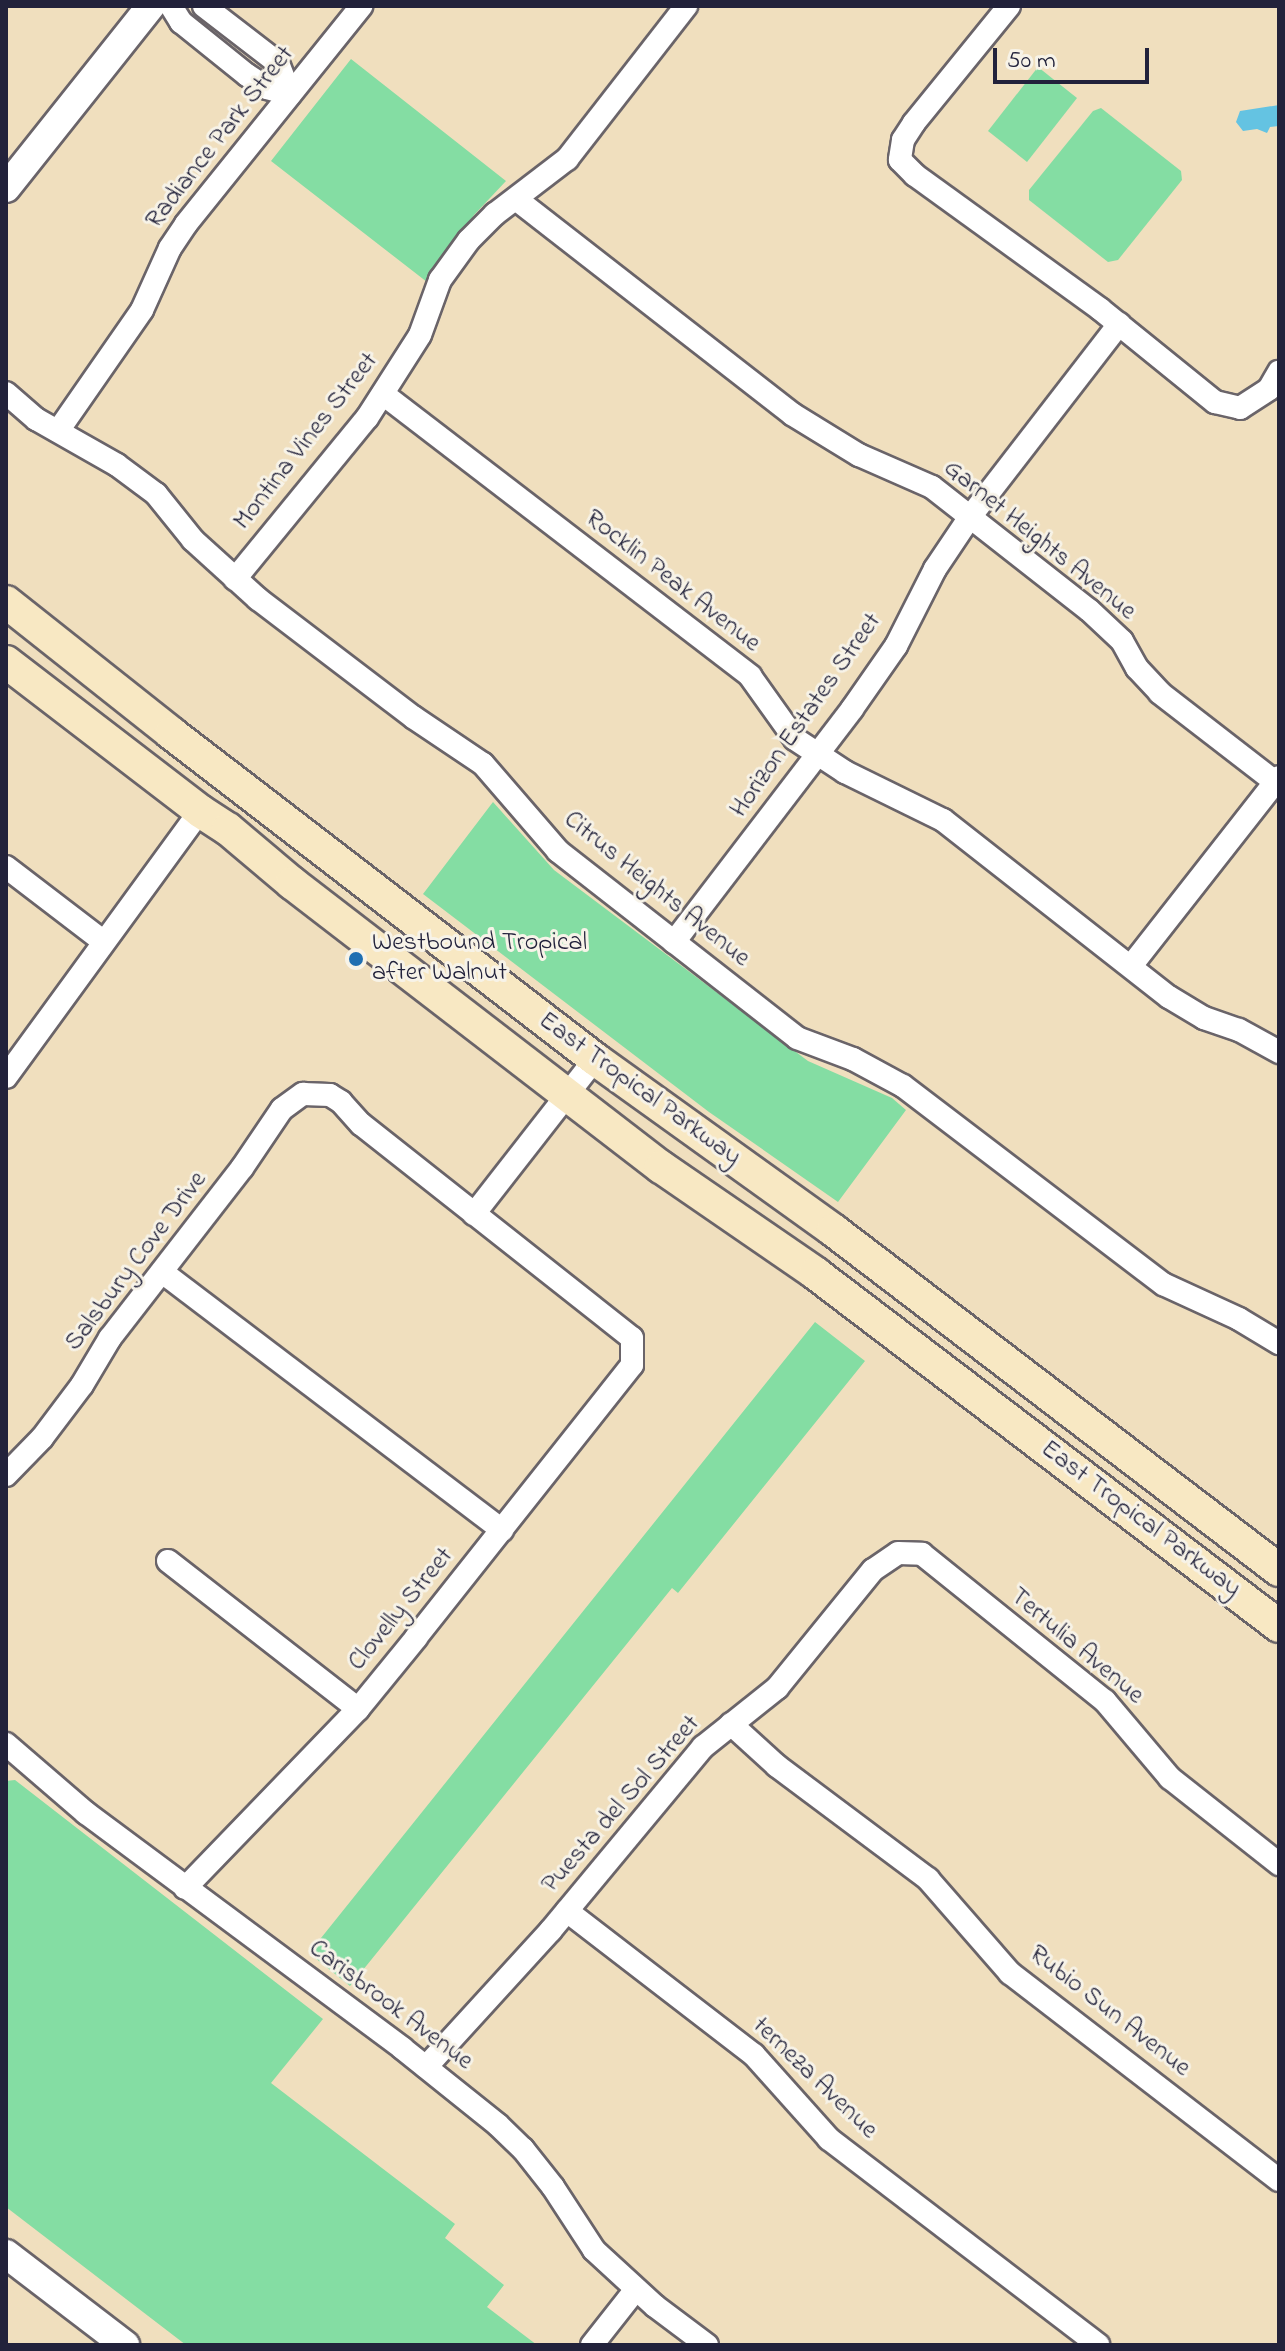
<!DOCTYPE html>
<html>
<head>
<meta charset="utf-8">
<style>
  body { margin:0 }
  #map { position:relative; width:1285px; height:2351px; overflow:hidden; background:#f0dfbe; font-family:"Indie Flower",sans-serif }
  div>[style] { position:absolute }
  [style*='--x'] { left:calc(var(--x)*1px); top:calc(var(--y)*1px); width:calc(var(--w)*1px); rotate:calc(var(--a)*1deg) }
  .green>* { inset:0; background:#84dda3 }
  .water>* { inset:0; background:#64c3e2 }
  .roads { filter:drop-shadow(2px 0 #6a6469) drop-shadow(-2px 0 #6a6469) drop-shadow(0 2px #6a6469) drop-shadow(0 -2px #6a6469) }
  .minor>* { height:22px; margin:-11px; padding:0 11px; transform-origin:11px; border-radius:11px; background:#fff }
  .tertiary>* { height:28px; margin:-14px; padding:0 14px; transform-origin:14px; border-radius:14px; background:#fff }
  .secondary>* { height:32px; margin:-16px; padding:0 16px; transform-origin:16px; border-radius:16px; background:#f8e8c3 }
  .dots>* { width:22px; height:22px; translate:-50% -50%; box-sizing:border-box; border:4px solid #f7f3e8; border-radius:50% }
  span { translate:-50% -50%; white-space:nowrap; text-align:center; line-height:1.15; -webkit-text-stroke:6px #f7f3e8; paint-order:stroke }
  .street-label { font-size:26px; color:#22223b }
  .poi-label { font-size:26px; color:#22223b }
  .left { translate:0 -50%; text-align:left }
  .frame { position:absolute; inset:0; border:8px solid #22223b; pointer-events:none }
  .scale { position:absolute; left:993px; top:48px; width:156px; height:36px; box-sizing:border-box; border:4px solid #22223b; border-top:0; padding-left:10px; font-size:24px; line-height:28px; white-space:nowrap; color:#22223b; -webkit-text-stroke:6px #f7f3e8; paint-order:stroke }
</style>
</head>
<body>
<div id="map">
  <div class="green">
    <i style="clip-path:polygon(351px 59px,506px 181px,474px 215px,427px 282px,271px 161px)"></i>
    <i style="clip-path:polygon(1038px 67px,1077px 98px,1027px 162px,988px 131px)"></i>
    <i style="clip-path:polygon(1101px 108px,1181px 171px,1182px 180px,1118px 260px,1108px 262px,1029px 200px,1029px 190px,1093px 111px)"></i>
    <i style="clip-path:polygon(493px 802px,554px 870px,808px 1061px,892px 1098px,906px 1110px,838px 1202px,709px 1112px,423px 894px)"></i>
    <i style="clip-path:polygon(815px 1322px,865px 1361px,678px 1593px,672px 1588px,350px 1986px,309px 1953px)"></i>
    <i style="clip-path:polygon(15px 1780px,323px 2019px,271px 2083px,455px 2224px,445px 2238px,504px 2285px,487px 2307px,537px 2345px,186px 2345px,6px 2207px,6px 1781px)"></i>
  </div>
  <div class="water">
    <i style="clip-path:polygon(1279px 105px,1279px 126px,1270px 127px,1267px 133px,1257px 129px,1243px 131px,1236px 122px,1240px 111px)"></i>
  </div>
  <div class="roads">
    <div class="minor">
      <i style="--x:171;--y:6;--w:19;--a:58"></i>
      <i style="--x:181;--y:22;--w:85;--a:38.8"></i>
      <i style="--x:247;--y:75;--w:24;--a:33"></i>
      <i style="--x:267;--y:88;--w:24;--a:15"></i>
      <i style="--x:204;--y:6;--w:93;--a:37.6"></i>
      <i style="--x:278;--y:63;--w:33;--a:69"></i>
      <i style="--x:1009;--y:6;--w:151;--a:129.1"></i>
      <i style="--x:914;--y:123;--w:20;--a:123"></i>
      <i style="--x:903;--y:140;--w:20;--a:99"></i>
      <i style="--x:900;--y:160;--w:21;--a:45"></i>
      <i style="--x:915;--y:175;--w:228;--a:35.9"></i>
      <i style="--x:1100;--y:309;--w:148;--a:39"></i>
      <i style="--x:1215;--y:402;--w:26;--a:13"></i>
      <i style="--x:1240;--y:408;--w:35;--a:-33"></i>
      <i style="--x:1269;--y:389;--w:20;--a:-60"></i>
      <i style="--x:516;--y:199;--w:350;--a:37.9"></i>
      <i style="--x:792;--y:414;--w:79;--a:31.5"></i>
      <i style="--x:859;--y:455;--w:80;--a:23.7"></i>
      <i style="--x:932;--y:487;--w:199;--a:38.1"></i>
      <i style="--x:1089;--y:610;--w:45;--a:43.2"></i>
      <i style="--x:1122;--y:641;--w:31;--a:61"></i>
      <i style="--x:1137;--y:668;--w:34;--a:47"></i>
      <i style="--x:1160;--y:693;--w:145;--a:37.7"></i>
      <i style="--x:6;--y:393;--w:40;--a:41"></i>
      <i style="--x:36;--y:419;--w:93;--a:29.6"></i>
      <i style="--x:117;--y:465;--w:49;--a:36.6"></i>
      <i style="--x:156;--y:494;--w:59;--a:51.2"></i>
      <i style="--x:193;--y:540;--w:88;--a:42.2"></i>
      <i style="--x:258;--y:599;--w:195;--a:37.3"></i>
      <i style="--x:413;--y:717;--w:84;--a:33.9"></i>
      <i style="--x:483;--y:764;--w:115;--a:49.2"></i>
      <i style="--x:558;--y:851;--w:303;--a:38"></i>
      <i style="--x:797;--y:1038;--w:60;--a:20.6"></i>
      <i style="--x:853;--y:1059;--w:57;--a:28.4"></i>
      <i style="--x:903;--y:1086;--w:327;--a:37.3"></i>
      <i style="--x:1163;--y:1284;--w:84;--a:24.7"></i>
      <i style="--x:1239;--y:1319;--w:47;--a:31"></i>
      <i style="--x:383;--y:394;--w:463;--a:37.5"></i>
      <i style="--x:750;--y:676;--w:77;--a:54.5"></i>
      <i style="--x:795;--y:739;--w:60;--a:33.4"></i>
      <i style="--x:845;--y:772;--w:109;--a:26.1"></i>
      <i style="--x:943;--y:820;--w:287;--a:38.1"></i>
      <i style="--x:1169;--y:997;--w:41;--a:31"></i>
      <i style="--x:1204;--y:1018;--w:37;--a:19"></i>
      <i style="--x:1239;--y:1030;--w:46;--a:28.8"></i>
      <i style="--x:58;--y:431;--w:147;--a:-55.2"></i>
      <i style="--x:142;--y:310;--w:68;--a:-65.7"></i>
      <i style="--x:170;--y:248;--w:29;--a:-56"></i>
      <i style="--x:186;--y:224;--w:280;--a:-51.2"></i>
      <i style="--x:235;--y:579;--w:208;--a:-50.7"></i>
      <i style="--x:367;--y:418;--w:98;--a:-57.4"></i>
      <i style="--x:420;--y:335;--w:59;--a:-70"></i>
      <i style="--x:440;--y:280;--w:49;--a:-54.1"></i>
      <i style="--x:469;--y:240;--w:37;--a:-45"></i>
      <i style="--x:495;--y:214;--w:91;--a:-37.4"></i>
      <i style="--x:567;--y:159;--w:194;--a:-52.1"></i>
      <i style="--x:6;--y:867;--w:123;--a:37.4"></i>
      <i style="--x:674;--y:942;--w:293;--a:-52.6"></i>
      <i style="--x:852;--y:709;--w:77;--a:-55.1"></i>
      <i style="--x:896;--y:646;--w:86;--a:-63.1"></i>
      <i style="--x:935;--y:569;--w:63;--a:-56.1"></i>
      <i style="--x:970;--y:517;--w:244;--a:-52.3"></i>
      <i style="--x:1131;--y:966;--w:240;--a:-51.9"></i>
      <i style="--x:6;--y:1077;--w:329;--a:-53.9"></i>
      <i style="--x:474;--y:1214;--w:197;--a:-52"></i>
      <i style="--x:162;--y:1272;--w:427;--a:37.2"></i>
      <i style="--x:6;--y:1475;--w:52;--a:-45.8"></i>
      <i style="--x:42;--y:1438;--w:66;--a:-53"></i>
      <i style="--x:82;--y:1385;--w:55;--a:-59.2"></i>
      <i style="--x:110;--y:1338;--w:215;--a:-52.2"></i>
      <i style="--x:242;--y:1168;--w:71;--a:-55.9"></i>
      <i style="--x:282;--y:1109;--w:26;--a:-36"></i>
      <i style="--x:303;--y:1094;--w:27;--a:2"></i>
      <i style="--x:330;--y:1095;--w:13;--a:32"></i>
      <i style="--x:341;--y:1102;--w:30;--a:48"></i>
      <i style="--x:361;--y:1124;--w:345;--a:38.3"></i>
      <i style="--x:632;--y:1338;--w:27;--a:90"></i>
      <i style="--x:632;--y:1365;--w:348;--a:128.4"></i>
      <i style="--x:416;--y:1638;--w:92;--a:129.2"></i>
      <i style="--x:358;--y:1709;--w:249;--a:134"></i>
      <i style="--x:168;--y:1561;--w:241;--a:37.9"></i>
      <i style="--x:731;--y:1724;--w:62;--a:42.4"></i>
      <i style="--x:777;--y:1766;--w:189;--a:36.8"></i>
      <i style="--x:928;--y:1879;--w:125;--a:48.9"></i>
      <i style="--x:1010;--y:1973;--w:339;--a:37.6"></i>
      <i style="--x:6;--y:1744;--w:106;--a:40.8"></i>
      <i style="--x:86;--y:1813;--w:394;--a:36.6"></i>
      <i style="--x:402;--y:2048;--w:123;--a:38.7"></i>
      <i style="--x:498;--y:2125;--w:35;--a:44"></i>
      <i style="--x:523;--y:2149;--w:48;--a:51.7"></i>
      <i style="--x:553;--y:2187;--w:75;--a:56.9"></i>
      <i style="--x:594;--y:2250;--w:83;--a:42.6"></i>
      <i style="--x:655;--y:2306;--w:65;--a:36.9"></i>
      <i style="--x:567;--y:1911;--w:236;--a:37.6"></i>
      <i style="--x:754;--y:2055;--w:113;--a:48.2"></i>
      <i style="--x:829;--y:2139;--w:339;--a:37.4"></i>
      <i style="--x:426;--y:2067;--w:185;--a:-47.6"></i>
      <i style="--x:551;--y:1930;--w:238;--a:-50.3"></i>
      <i style="--x:703;--y:1747;--w:95;--a:-38.6"></i>
      <i style="--x:777;--y:1688;--w:152;--a:-50.9"></i>
      <i style="--x:873;--y:1570;--w:30;--a:-34"></i>
      <i style="--x:898;--y:1553;--w:24;--a:2"></i>
      <i style="--x:922;--y:1554;--w:235;--a:38.8"></i>
      <i style="--x:1105;--y:1701;--w:101;--a:49.8"></i>
      <i style="--x:1170;--y:1778;--w:139;--a:38.3"></i>
      <i style="--x:592;--y:2345;--w:71;--a:-51.8"></i>
    </div>
    <div class="tertiary">
      <i style="--x:6;--y:188;--w:233;--a:-51.5"></i>
      <i style="--x:6;--y:2254;--w:150;--a:37.4"></i>
    </div>
    <div class="secondary">
      <i style="--x:6;--y:602;--w:211;--a:38.4"></i>
      <i style="--x:171;--y:733;--w:535;--a:37.56"></i>
      <i style="--x:595;--y:1059;--w:293;--a:35.7"></i>
      <i style="--x:833;--y:1230;--w:561;--a:37.32"></i>
      <i style="--x:6;--y:662;--w:245;--a:37.5"></i>
      <i style="--x:200;--y:811;--w:33;--a:33"></i>
      <i style="--x:228;--y:829;--w:84;--a:40.2"></i>
      <i style="--x:292;--y:883;--w:466;--a:37.6"></i>
      <i style="--x:661;--y:1167;--w:187;--a:34.5"></i>
      <i style="--x:815;--y:1273;--w:583;--a:37.26"></i>
    </div>
  </div>
  <div class="dots">
    <i style="left:356px;top:959px;background:#1f6fb2"></i>
  </div>
  <div class="street-label">
    <span style="left:221px;top:138px;rotate:-52deg">Radiance Park Street</span>
    <span style="left:307px;top:442px;rotate:-52deg">Montina Vines Street</span>
    <span style="left:1039px;top:541px;rotate:39deg">Garnet Heights Avenue</span>
    <span style="left:672px;top:582px;rotate:38deg">Rocklin Peak Avenue</span>
    <span style="left:807px;top:716px;rotate:-55deg">Horizon Estates Street</span>
    <span style="left:656px;top:890px;rotate:39deg">Citrus Heights Avenue</span>
    <span style="left:639px;top:1090px;rotate:36deg">East Tropical Parkway</span>
    <span style="left:137px;top:1262px;rotate:-53deg">Salsbury Cove Drive</span>
    <span style="left:1140px;top:1520px;rotate:37deg">East Tropical Parkway</span>
    <span style="left:402px;top:1610px;rotate:-51deg">Clovelly Street</span>
    <span style="left:1076px;top:1647px;rotate:40deg">Tertulia Avenue</span>
    <span style="left:622px;top:1805px;rotate:-49deg">Puesta del Sol Street</span>
    <span style="left:390px;top:2006px;rotate:37deg">Carisbrook Avenue</span>
    <span style="left:1109px;top:2012px;rotate:38deg">Rubio Sun Avenue</span>
    <span style="left:814px;top:2079px;rotate:44deg">terneza Avenue</span>
  </div>
  <div class="poi-label">
    <span class="left" style="left:372px;top:959px">Westbound Tropical<br>after Walnut</span>
  </div>
  <div class="frame"></div>
  <div class="scale">50 m</div>
</div>
</body>
</html>
